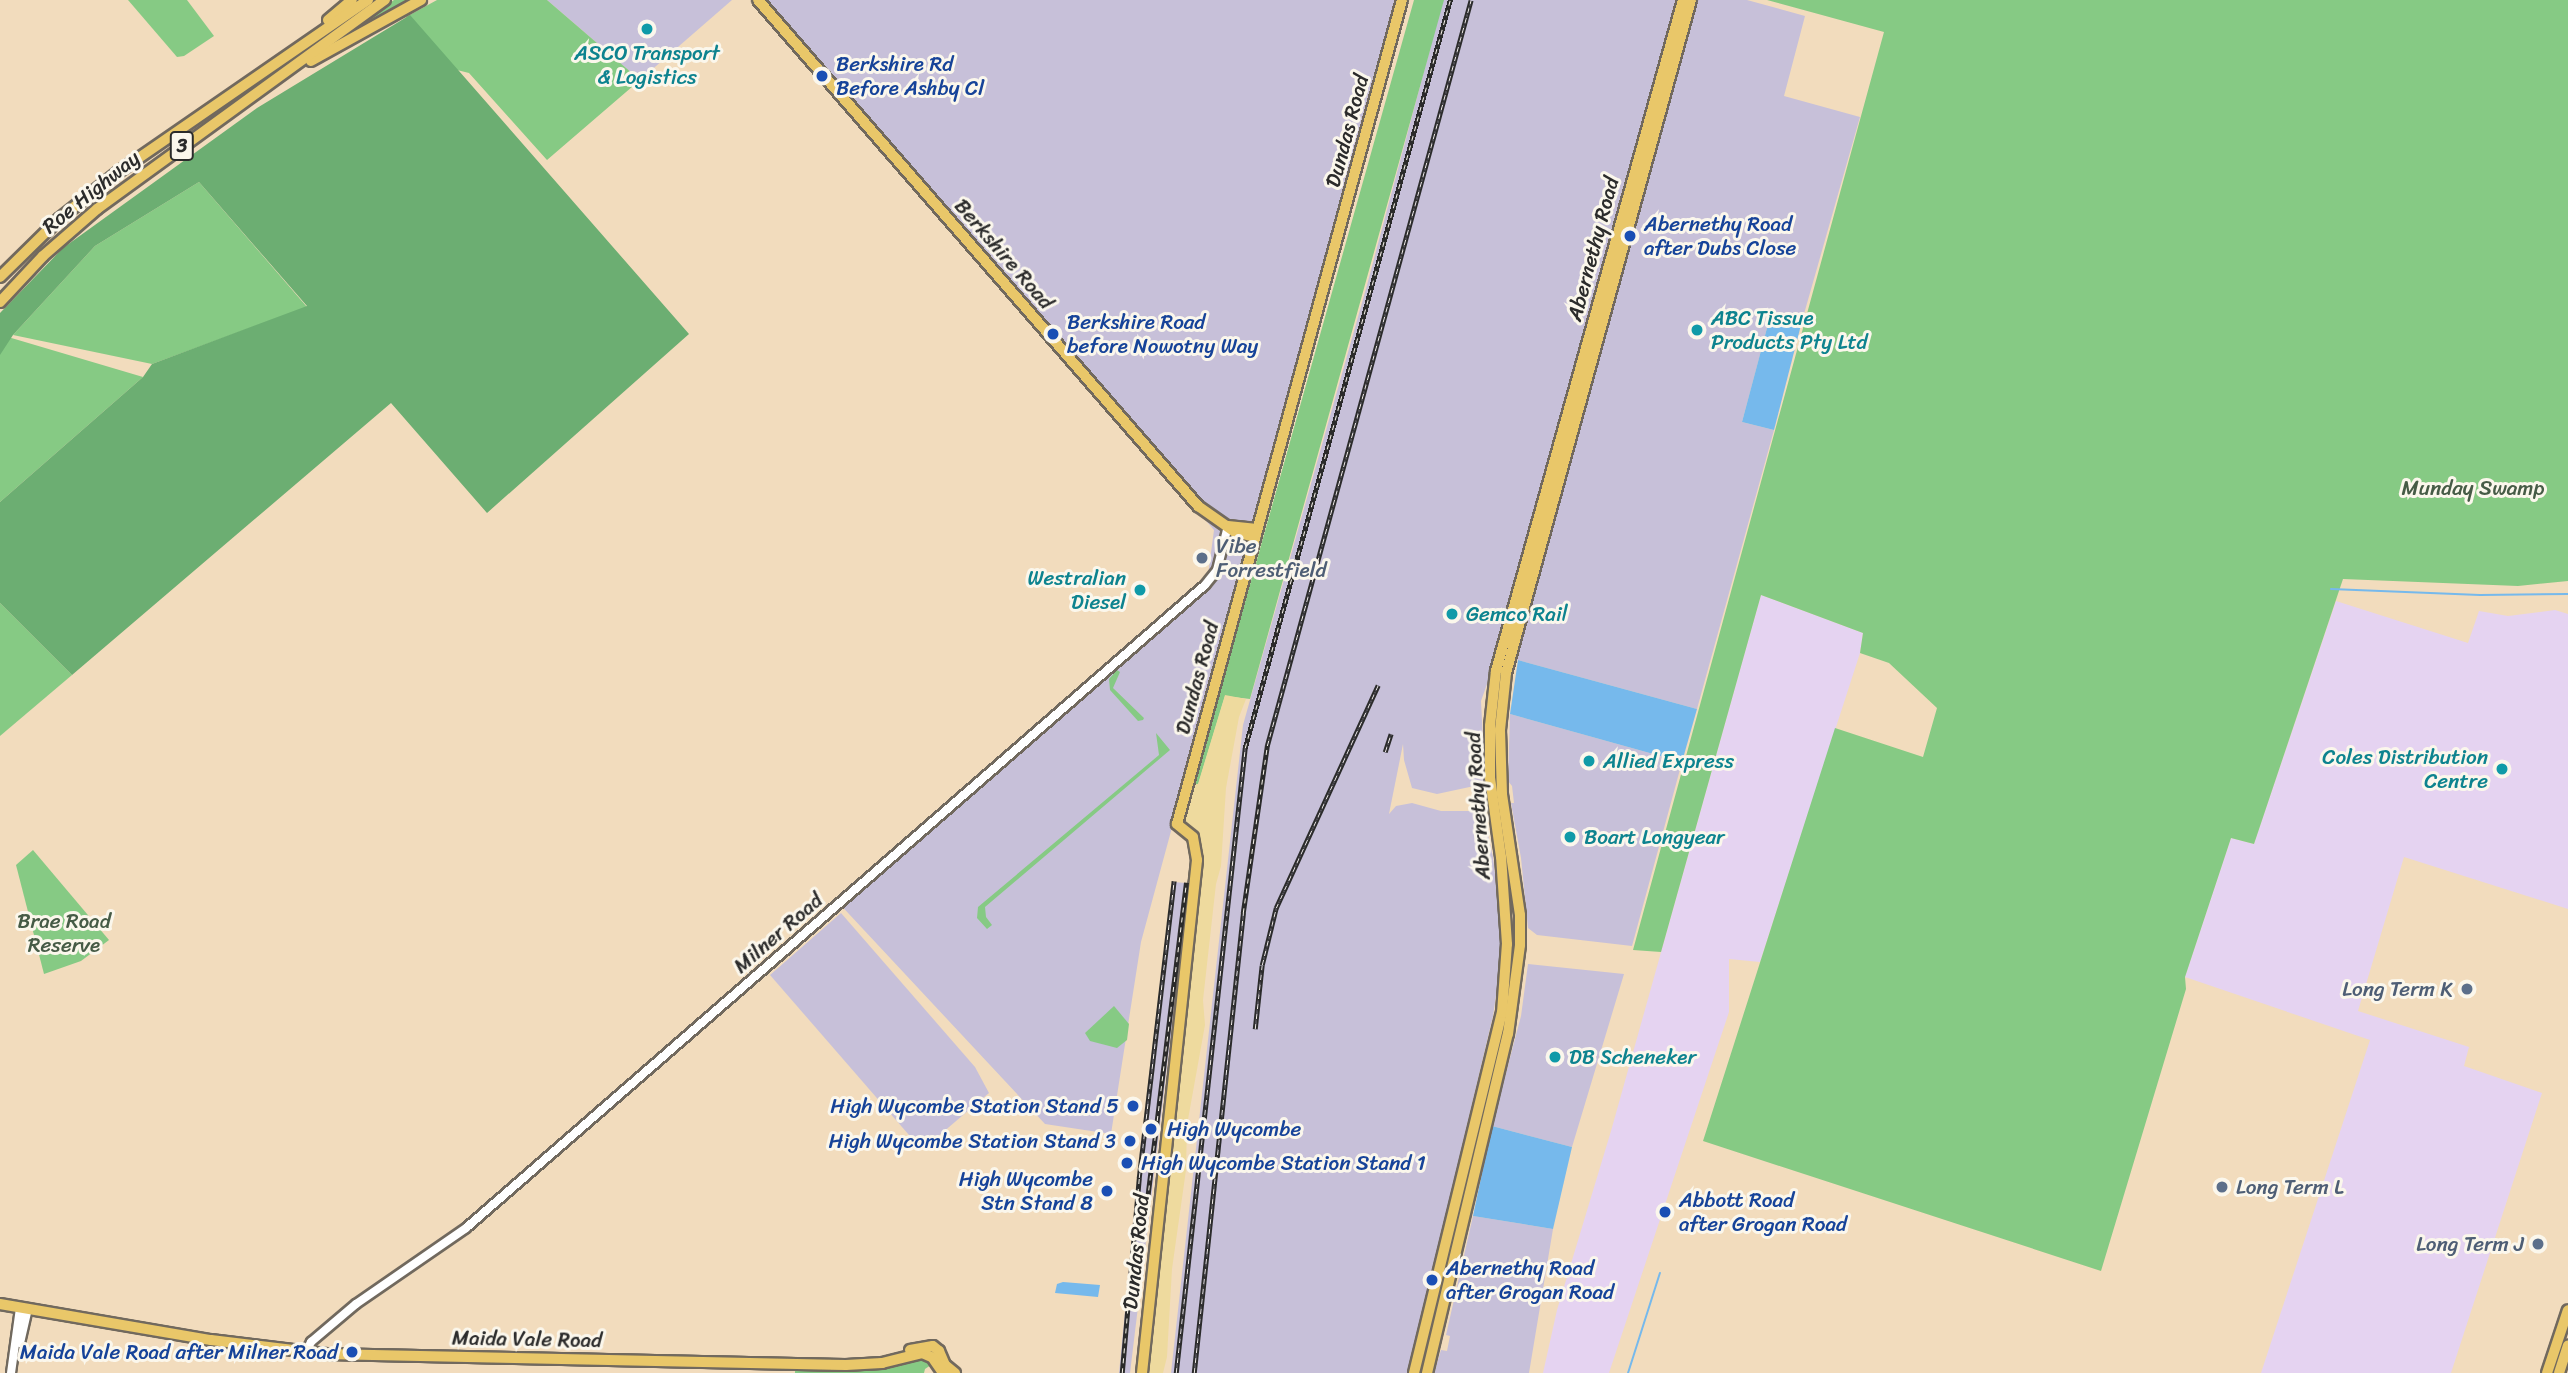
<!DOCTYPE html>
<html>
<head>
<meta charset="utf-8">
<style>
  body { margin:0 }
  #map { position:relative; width:2568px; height:1373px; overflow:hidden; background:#f2dcbd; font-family:Sriracha,sans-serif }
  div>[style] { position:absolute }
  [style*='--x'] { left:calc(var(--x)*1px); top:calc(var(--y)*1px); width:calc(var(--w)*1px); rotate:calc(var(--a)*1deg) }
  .built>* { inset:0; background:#e5d3f1 }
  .industrial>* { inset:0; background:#c7c0d9 }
  .green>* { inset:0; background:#86ca84 }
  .forest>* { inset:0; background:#6cae72 }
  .sand>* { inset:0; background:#eeda9e }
  .water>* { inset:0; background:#76b9ec }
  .stream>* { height:2px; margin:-1px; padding:0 1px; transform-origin:1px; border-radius:1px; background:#76b9ec }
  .roads { filter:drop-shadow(2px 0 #71695e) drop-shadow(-2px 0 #71695e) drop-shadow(0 2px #71695e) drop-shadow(0 -2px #71695e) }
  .minor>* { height:8px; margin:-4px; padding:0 4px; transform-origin:4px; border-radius:4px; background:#fff }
  .major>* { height:10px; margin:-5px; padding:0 5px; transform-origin:5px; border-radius:5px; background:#e9c769 }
  .highway>* { height:10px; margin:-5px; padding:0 5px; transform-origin:5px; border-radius:5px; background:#e9c769 }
  .rail>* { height:4.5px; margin-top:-2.25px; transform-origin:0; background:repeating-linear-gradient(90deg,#fbf7ec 0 5px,#2b2b2b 0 10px); box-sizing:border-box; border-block:2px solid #2b2b2b }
  .dots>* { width:19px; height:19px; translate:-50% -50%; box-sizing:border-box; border:4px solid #fbf7ec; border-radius:50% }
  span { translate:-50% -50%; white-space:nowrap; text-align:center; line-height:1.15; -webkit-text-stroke:6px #fbf7ec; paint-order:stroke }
  .shield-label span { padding:2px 5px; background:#fbf7ec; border:2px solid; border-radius:5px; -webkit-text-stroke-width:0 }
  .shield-label { font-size:19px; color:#2b2b2b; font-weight:700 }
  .culture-label { font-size:21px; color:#0d838f }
  .left { translate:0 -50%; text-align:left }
  .right { translate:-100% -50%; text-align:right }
  .transit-label { font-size:21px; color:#164399 }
  .street-label { font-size:21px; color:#2b2b2b }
  .park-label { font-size:21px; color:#465b46 }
  .service-label { font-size:21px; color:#4e5e75 }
</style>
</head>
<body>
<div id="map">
  <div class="built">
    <i style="clip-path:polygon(1761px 595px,1863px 633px,1860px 653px,1760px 962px,1729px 959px,1729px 1012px,1609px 1373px,1543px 1373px,1557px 1310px,1611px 1131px)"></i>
    <i style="clip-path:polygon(2336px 601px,2468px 643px,2479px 611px,2508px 616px,2555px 610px,2568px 614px,2568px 909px,2404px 857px,2358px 1011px,2469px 1047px,2464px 1066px,2542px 1093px,2451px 1373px,2261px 1373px,2370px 1040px,2185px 977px,2231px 838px,2254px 844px)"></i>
  </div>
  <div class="industrial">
    <i style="clip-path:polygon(547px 0,732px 0,640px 80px)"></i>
    <i style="clip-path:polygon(753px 0,1396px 0,1141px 942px,1111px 1134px,1045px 1124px,835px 899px,1208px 575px,1214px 530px)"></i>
    <i style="clip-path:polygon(1443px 0,1747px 0,1805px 16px,1784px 96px,1860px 117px,1802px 321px,1771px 313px,1742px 422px,1774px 430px,1697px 709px,1518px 660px,1492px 670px,1481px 701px,1485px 779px,1479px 785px,1437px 794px,1412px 788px,1404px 760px,1403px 744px,1389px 814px,1396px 806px,1412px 803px,1441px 811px,1476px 811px,1484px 818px,1493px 857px,1501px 925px,1500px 969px,1493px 1016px,1408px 1373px,1171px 1373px,1243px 725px,1367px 285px)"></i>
    <i style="clip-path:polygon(1510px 714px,1682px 762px,1632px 946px,1537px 935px,1528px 928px,1521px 858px,1511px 803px,1514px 803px,1512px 786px,1508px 781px)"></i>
    <i style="clip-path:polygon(1173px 882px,1187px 883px,1172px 1026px,1130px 1373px,1119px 1373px,1140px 1157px)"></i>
    <i style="clip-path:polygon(841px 913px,975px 1067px,989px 1093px,922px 1150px,770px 975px)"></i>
    <i style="clip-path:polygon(1528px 964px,1624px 974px,1572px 1147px,1492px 1126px,1521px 1016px)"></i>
    <i style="clip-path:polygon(1473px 1216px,1553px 1229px,1529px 1373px,1434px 1373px,1441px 1350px,1447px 1351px,1450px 1336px,1446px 1335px)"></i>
  </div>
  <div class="green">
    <i style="clip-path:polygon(128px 0,187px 0,214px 36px,184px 56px,177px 57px)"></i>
    <i style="clip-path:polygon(394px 0,416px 0,299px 64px)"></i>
    <i style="clip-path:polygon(437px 0,547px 0,640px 80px,547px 160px,469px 73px,457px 70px,406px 17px)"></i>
    <i style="clip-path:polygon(1414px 0,1444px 0,1250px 699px,1225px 696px,1198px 785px,1194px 784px)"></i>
    <i style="clip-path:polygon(1767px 0,2568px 0,2568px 581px,2518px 586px,2343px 579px,2254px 844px,2231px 838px,2185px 977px,2186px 989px,2101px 1271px,1703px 1141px,1835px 728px,1923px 757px,1937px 708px,1889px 663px,1860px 653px,1863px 633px,1761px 595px,1661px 952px,1633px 950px,1884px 32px)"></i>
    <i style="clip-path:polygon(199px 182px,307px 307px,152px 364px,13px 335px,95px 246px)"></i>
    <i style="clip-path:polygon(8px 337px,143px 377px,0 502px,0 349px)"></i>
    <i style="clip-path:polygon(0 603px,72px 675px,0 736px)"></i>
    <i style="clip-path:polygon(1117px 670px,1120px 672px,1113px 688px,1144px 718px,1143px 720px,1138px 721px,1110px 690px,1109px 679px)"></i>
    <i style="clip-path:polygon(1156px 733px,1170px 750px,985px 907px,986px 917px,992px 925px,987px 929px,977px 918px,978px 907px,1159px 755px)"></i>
    <i style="clip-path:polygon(33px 850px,109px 940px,81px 961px,44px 974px,16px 865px)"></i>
    <i style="clip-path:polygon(1114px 1006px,1129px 1024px,1127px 1040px,1117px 1048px,1090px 1041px,1085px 1033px)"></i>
    <i style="clip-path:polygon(926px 1359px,931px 1365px,925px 1369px,924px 1373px,795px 1373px,795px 1368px,880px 1368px)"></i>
  </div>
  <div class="forest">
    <i style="clip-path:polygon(410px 15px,689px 334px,487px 513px,391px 403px,72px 675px,0 603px,0 502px,143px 377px,152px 364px,307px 306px,199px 182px,95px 246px,13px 335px,0 355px,0 313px,63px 248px,257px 108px)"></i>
  </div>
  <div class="sand">
    <i style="clip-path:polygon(1225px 695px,1246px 699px,1239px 717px,1226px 788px,1221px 866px,1216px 884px,1203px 1000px,1205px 1025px,1187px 1125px,1186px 1170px,1172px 1269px,1167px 1357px,1163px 1373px,1147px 1373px,1201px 876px,1197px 875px,1200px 856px,1182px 822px,1194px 784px,1198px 784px)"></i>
  </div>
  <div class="water">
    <i style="clip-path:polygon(1771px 313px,1802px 321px,1774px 430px,1742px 422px)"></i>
    <i style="clip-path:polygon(1518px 660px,1697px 709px,1682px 762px,1510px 714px)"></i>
    <i style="clip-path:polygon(1492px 1126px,1572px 1147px,1553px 1229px,1473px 1216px)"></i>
    <i style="clip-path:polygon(1063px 1282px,1100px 1285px,1098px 1297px,1055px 1293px,1057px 1284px)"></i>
  </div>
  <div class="stream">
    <i style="--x:2331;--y:589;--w:149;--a:2.3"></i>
    <i style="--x:2480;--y:595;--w:88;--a:-0.7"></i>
    <i style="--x:1628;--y:1373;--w:105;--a:-72.3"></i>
  </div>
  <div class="roads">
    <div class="minor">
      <i style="--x:20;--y:1343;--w:35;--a:-77"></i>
      <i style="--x:305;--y:1353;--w:13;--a:-61"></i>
      <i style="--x:311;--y:1342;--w:59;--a:-40.2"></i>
      <i style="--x:356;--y:1304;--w:134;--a:-34.6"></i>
      <i style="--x:466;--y:1228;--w:980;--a:-41.03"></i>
      <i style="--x:1205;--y:585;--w:19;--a:-51"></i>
      <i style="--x:1217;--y:570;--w:45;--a:-76"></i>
      <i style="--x:11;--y:1373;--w:66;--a:-82.1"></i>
    </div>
    <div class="major">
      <i style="--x:758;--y:0;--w:671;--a:48.99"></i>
      <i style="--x:1198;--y:506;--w:45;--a:35.1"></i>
      <i style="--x:1235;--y:532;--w:21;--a:14"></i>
      <i style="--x:1228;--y:526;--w:29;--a:6"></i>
      <i style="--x:0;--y:1304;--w:214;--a:9.7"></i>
      <i style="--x:211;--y:1340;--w:116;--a:6.9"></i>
      <i style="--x:326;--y:1354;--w:520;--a:1.21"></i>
      <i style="--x:846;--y:1365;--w:36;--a:-3"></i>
      <i style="--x:882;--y:1363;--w:41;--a:-14"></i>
      <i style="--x:922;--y:1353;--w:13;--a:23"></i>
      <i style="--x:910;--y:1350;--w:23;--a:-10"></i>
      <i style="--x:933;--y:1346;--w:8;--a:40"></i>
      <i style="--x:939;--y:1351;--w:15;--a:67"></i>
      <i style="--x:945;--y:1365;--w:13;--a:39"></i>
      <i style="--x:934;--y:1360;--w:16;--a:55"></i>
      <i style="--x:1142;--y:1373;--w:516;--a:-83.88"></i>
      <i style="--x:1197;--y:860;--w:23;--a:-100"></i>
      <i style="--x:1193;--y:837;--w:21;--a:-141"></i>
      <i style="--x:1177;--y:824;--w:854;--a:-74.73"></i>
      <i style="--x:1414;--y:1373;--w:371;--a:-76.3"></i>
      <i style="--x:1502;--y:1013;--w:69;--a:-85.9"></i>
      <i style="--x:1507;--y:944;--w:87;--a:-93.9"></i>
      <i style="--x:1501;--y:857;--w:80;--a:-97.9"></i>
      <i style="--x:1490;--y:778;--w:52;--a:-90"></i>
      <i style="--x:1490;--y:726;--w:55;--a:-83.8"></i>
      <i style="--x:1496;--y:671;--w:697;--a:-74.43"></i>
      <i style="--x:1427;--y:1373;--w:349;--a:-76.6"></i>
      <i style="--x:1508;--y:1034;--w:90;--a:-82.3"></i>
      <i style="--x:1520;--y:945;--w:30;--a:-90"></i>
      <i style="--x:1520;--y:915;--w:122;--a:-98.5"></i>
      <i style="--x:1502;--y:794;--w:64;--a:-91.8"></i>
      <i style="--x:1500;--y:730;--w:57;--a:-84"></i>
      <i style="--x:1506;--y:673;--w:698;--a:-74.63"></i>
      <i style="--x:2547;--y:1373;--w:66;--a:-71.6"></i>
      <i style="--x:2559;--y:1373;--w:29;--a:-72"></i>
    </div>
    <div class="highway">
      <i style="--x:328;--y:20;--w:31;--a:-40"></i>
      <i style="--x:311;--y:61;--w:126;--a:-29"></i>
      <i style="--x:0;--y:277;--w:83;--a:-44.5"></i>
      <i style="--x:59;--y:219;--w:74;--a:-38.4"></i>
      <i style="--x:117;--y:173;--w:305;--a:-34.6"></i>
      <i style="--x:0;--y:302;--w:63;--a:-46.9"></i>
      <i style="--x:43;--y:256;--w:72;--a:-41"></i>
      <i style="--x:97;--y:209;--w:356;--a:-36"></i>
    </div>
  </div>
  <div class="rail">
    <i style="--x:1385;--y:752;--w:19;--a:-72"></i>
    <i style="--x:1255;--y:1029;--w:64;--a:-83.8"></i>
    <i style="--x:1262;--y:965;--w:59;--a:-76.2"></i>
    <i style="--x:1276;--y:908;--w:245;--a:-65.4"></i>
    <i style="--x:1146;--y:1210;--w:330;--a:-83"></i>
    <i style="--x:1122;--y:1373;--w:196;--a:-85"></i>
    <i style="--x:1139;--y:1178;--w:299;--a:-83.3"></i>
    <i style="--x:1176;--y:1373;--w:629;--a:-83.7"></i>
    <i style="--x:1245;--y:748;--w:776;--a:-74.67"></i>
    <i style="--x:1194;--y:1373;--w:463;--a:-83.9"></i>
    <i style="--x:1243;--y:913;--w:169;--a:-81.8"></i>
    <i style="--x:1267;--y:746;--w:773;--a:-74.71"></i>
  </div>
  <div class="dots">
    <i style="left:647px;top:29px;background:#0f9aa8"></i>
    <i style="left:822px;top:76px;background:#1a4fb4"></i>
    <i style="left:1630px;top:236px;background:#1a4fb4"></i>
    <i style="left:1697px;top:330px;background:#0f9aa8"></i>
    <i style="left:1053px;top:334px;background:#1a4fb4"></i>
    <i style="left:1202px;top:558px;background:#5c6f8a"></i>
    <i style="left:1140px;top:590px;background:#0f9aa8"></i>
    <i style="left:1452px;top:614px;background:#0f9aa8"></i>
    <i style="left:1589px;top:761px;background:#0f9aa8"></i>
    <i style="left:2502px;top:769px;background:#0f9aa8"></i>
    <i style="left:1570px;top:837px;background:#0f9aa8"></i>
    <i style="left:2467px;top:989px;background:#5c6f8a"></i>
    <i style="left:1555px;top:1057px;background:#0f9aa8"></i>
    <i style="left:1133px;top:1106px;background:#1a4fb4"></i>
    <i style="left:1151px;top:1129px;background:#1a4fb4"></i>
    <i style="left:1130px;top:1141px;background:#1a4fb4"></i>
    <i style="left:1127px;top:1163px;background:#1a4fb4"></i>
    <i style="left:2222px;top:1187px;background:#5c6f8a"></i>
    <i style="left:1107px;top:1191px;background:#1a4fb4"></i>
    <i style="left:1665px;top:1212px;background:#1a4fb4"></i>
    <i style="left:2538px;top:1244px;background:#5c6f8a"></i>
    <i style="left:1432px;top:1280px;background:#1a4fb4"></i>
    <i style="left:352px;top:1352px;background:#1a4fb4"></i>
  </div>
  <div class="shield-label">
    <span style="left:182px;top:146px">3</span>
  </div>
  <div class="culture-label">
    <span style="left:647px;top:65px">ASCO Transport<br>&amp; Logistics</span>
    <span class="left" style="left:1711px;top:330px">ABC Tissue<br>Products Pty Ltd</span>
    <span class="right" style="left:1126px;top:590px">Westralian<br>Diesel</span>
    <span class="left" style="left:1466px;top:614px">Gemco Rail</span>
    <span class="right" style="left:2488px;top:769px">Coles Distribution<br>Centre</span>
    <span class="left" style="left:1603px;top:761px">Allied Express</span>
    <span class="left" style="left:1584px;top:837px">Boart Longyear</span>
    <span class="left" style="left:1569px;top:1057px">DB Scheneker</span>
  </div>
  <div class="transit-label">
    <span class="left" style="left:836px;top:76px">Berkshire Rd<br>Before Ashby Cl</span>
    <span class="left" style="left:1644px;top:236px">Abernethy Road<br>after Dubs Close</span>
    <span class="left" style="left:1067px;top:334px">Berkshire Road<br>before Nowotny Way</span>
    <span class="right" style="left:1119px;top:1106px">High Wycombe Station Stand 5</span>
    <span class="left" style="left:1167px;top:1129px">High Wycombe</span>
    <span class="right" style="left:1116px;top:1141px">High Wycombe Station Stand 3</span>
    <span class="left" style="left:1141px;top:1163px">High Wycombe Station Stand 1</span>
    <span class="right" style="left:1093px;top:1191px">High Wycombe<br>Stn Stand 8</span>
    <span class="left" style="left:1679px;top:1212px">Abbott Road<br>after Grogan Road</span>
    <span class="left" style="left:1446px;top:1280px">Abernethy Road<br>after Grogan Road</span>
    <span class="right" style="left:338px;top:1352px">Maida Vale Road after Milner Road</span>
  </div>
  <div class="street-label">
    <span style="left:1347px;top:131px;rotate:-75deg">Dundas Road</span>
    <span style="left:91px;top:192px;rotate:-39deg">Roe Highway</span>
    <span style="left:1593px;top:249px;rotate:-75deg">Abernethy Road</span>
    <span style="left:1004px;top:254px;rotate:49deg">Berkshire Road</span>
    <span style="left:1197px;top:678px;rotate:-75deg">Dundas Road</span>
    <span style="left:1478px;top:806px;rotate:-94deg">Abernethy Road</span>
    <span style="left:778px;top:933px;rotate:-41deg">Milner Road</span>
    <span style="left:1136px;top:1252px;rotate:-84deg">Dundas Road</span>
    <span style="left:527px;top:1339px;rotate:1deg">Maida Vale Road</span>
  </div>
  <div class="park-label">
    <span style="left:2473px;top:488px">Munday Swamp</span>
    <span style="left:64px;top:933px">Brae Road<br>Reserve</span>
  </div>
  <div class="service-label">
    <span class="left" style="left:1216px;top:558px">Vibe<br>Forrestfield</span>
    <span class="right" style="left:2453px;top:989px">Long Term K</span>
    <span class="left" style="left:2236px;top:1187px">Long Term L</span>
    <span class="right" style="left:2524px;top:1244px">Long Term J</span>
  </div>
</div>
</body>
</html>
